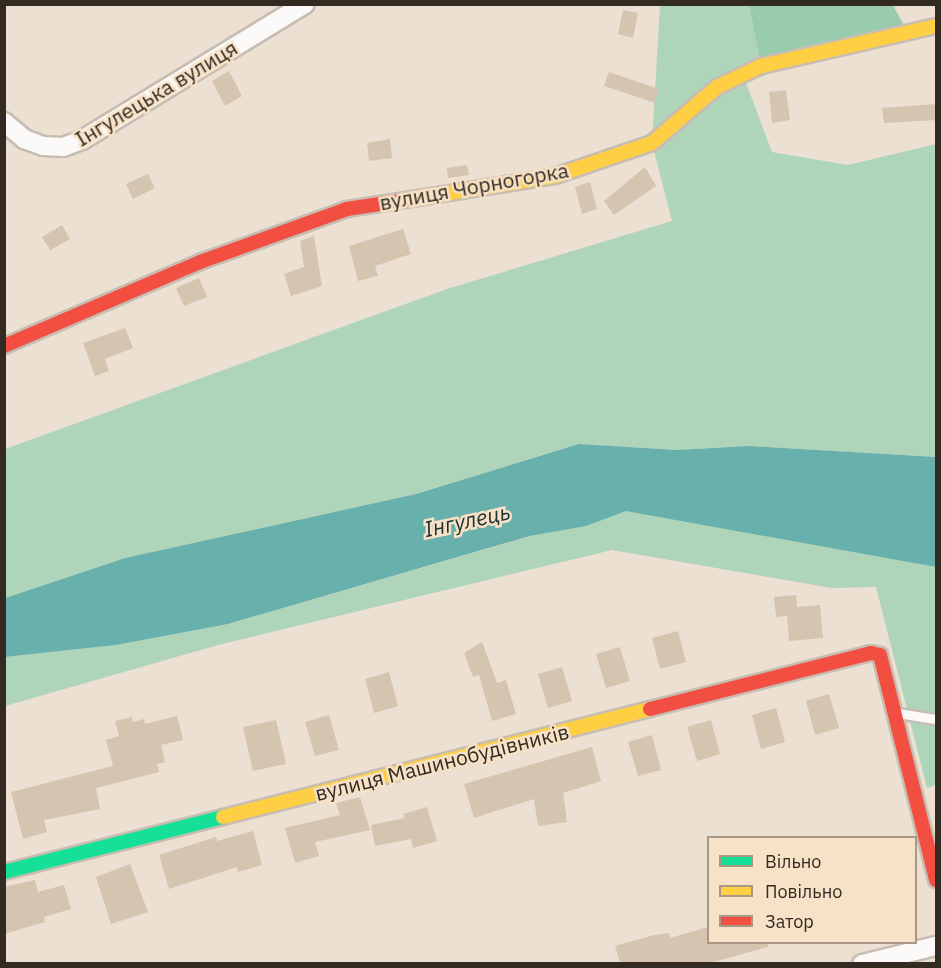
<!DOCTYPE html>
<html>
<head>
<meta charset="utf-8">
<style>
  body { margin:0 }
  #map { position:relative; width:941px; height:968px; overflow:hidden; background:#ece0d2; font-family:"IBM Plex Sans",sans-serif }
  div>[style] { position:absolute }
  [style*='--x'] { left:calc(var(--x)*1px); top:calc(var(--y)*1px); width:calc(var(--w)*1px); rotate:calc(var(--a)*1deg) }
  .green>* { inset:0; background:#aed4b9 }
  .forest>* { inset:0; background:#99ccad }
  .water>* { inset:0; background:#68b0ac }
  .building>* { inset:0; background:#d5c4af }
  .roads { filter:drop-shadow(2px 0 #c7bdb2) drop-shadow(-2px 0 #c7bdb2) drop-shadow(0 2px #c7bdb2) drop-shadow(0 -2px #c7bdb2) }
  .lane>* { height:9px; margin:-4.5px; padding:0 4.5px; transform-origin:4.5px; border-radius:4.5px; background:#fcfaf8 }
  .street>* { height:18px; margin:-9px; padding:0 9px; transform-origin:9px; border-radius:9px; background:#fcfaf8 }
  .fast>* { height:14px; margin:-7px; padding:0 7px; transform-origin:7px; border-radius:7px; background:#16e098 }
  .slow>* { height:14px; margin:-7px; padding:0 7px; transform-origin:7px; border-radius:7px; background:#ffcf43 }
  .jam>* { height:14px; margin:-7px; padding:0 7px; transform-origin:7px; border-radius:7px; background:#f24e42 }
  span { translate:-50% -50%; white-space:nowrap; text-align:center; line-height:1.15; -webkit-text-stroke:5px #f7e1c7; paint-order:stroke }
  .street-label { font-size:21px; color:#332b21 }
  .water-label { font-size:22px; color:#1a3232; font-style:italic }
  .frame { position:absolute; inset:0; border:6px solid #332b21; pointer-events:none }
  .legend { position:absolute; left:707px; top:836px; width:210px; height:108px; box-sizing:border-box; background:#f7e1c7; border:2px solid #a99885; margin:0; padding:8px 10px; list-style:none; font-size:18px; color:#332b21 }
  .legend li { display:flex; align-items:center; gap:12px; height:30px }
  .legend b { width:30px; border:2px solid #a99885 }
</style>
</head>
<body>
<div id="map">
  <div class="green">
    <i style="clip-path:polygon(660px 5px,749px 5px,761px 66px,743px 75px,772px 152px,848px 165px,936px 144px,936px 457px,749px 446px,677px 450px,579px 444px,416px 494px,125px 558px,5px 598px,5px 449px,447px 289px,672px 221px,652px 143px)"></i>
    <i style="clip-path:polygon(626px 510px,936px 567px,936px 785px,927px 788px,876px 587px,832px 588px,612px 550px,218px 645px,5px 706px,5px 657px,116px 645px,228px 624px,535px 535px,586px 526px)"></i>
  </div>
  <div class="forest">
    <i style="clip-path:polygon(749px 5px,893px 5px,908px 33px,761px 66px)"></i>
  </div>
  <div class="water">
    <i style="clip-path:polygon(579px 444px,677px 450px,749px 446px,936px 457px,936px 567px,626px 511px,586px 526px,530px 536px,228px 624px,116px 645px,5px 657px,5px 598px,125px 558px,416px 494px)"></i>
  </div>
  <div class="building">
    <i style="clip-path:polygon(623px 10px,638px 13px,633px 38px,618px 34px)"></i>
    <i style="clip-path:polygon(229px 71px,242px 96px,225px 106px,212px 81px)"></i>
    <i style="clip-path:polygon(609px 72px,659px 89px,655px 103px,604px 86px)"></i>
    <i style="clip-path:polygon(786px 90px,790px 120px,772px 123px,769px 92px)"></i>
    <i style="clip-path:polygon(936px 104px,936px 120px,884px 123px,882px 108px)"></i>
    <i style="clip-path:polygon(390px 139px,392px 158px,369px 161px,367px 143px)"></i>
    <i style="clip-path:polygon(467px 165px,469px 175px,448px 178px,447px 168px)"></i>
    <i style="clip-path:polygon(645px 167px,656px 186px,614px 215px,604px 201px)"></i>
    <i style="clip-path:polygon(148px 174px,155px 188px,133px 199px,126px 184px)"></i>
    <i style="clip-path:polygon(590px 182px,597px 209px,582px 214px,575px 187px)"></i>
    <i style="clip-path:polygon(62px 225px,70px 239px,50px 250px,42px 237px)"></i>
    <i style="clip-path:polygon(403px 229px,411px 254px,375px 266px,378px 276px,358px 281px,349px 246px)"></i>
    <i style="clip-path:polygon(314px 236px,322px 286px,291px 296px,284px 274px,304px 267px,300px 241px)"></i>
    <i style="clip-path:polygon(199px 278px,207px 297px,184px 306px,176px 288px)"></i>
    <i style="clip-path:polygon(125px 328px,133px 348px,105px 359px,109px 371px,95px 376px,83px 343px)"></i>
    <i style="clip-path:polygon(796px 595px,797px 607px,820px 605px,823px 638px,789px 641px,787px 616px,776px 617px,774px 597px)"></i>
    <i style="clip-path:polygon(678px 631px,686px 662px,660px 669px,652px 638px)"></i>
    <i style="clip-path:polygon(482px 642px,497px 683px,506px 680px,516px 714px,492px 721px,479px 675px,473px 677px,464px 653px)"></i>
    <i style="clip-path:polygon(620px 647px,630px 681px,606px 688px,596px 654px)"></i>
    <i style="clip-path:polygon(562px 667px,572px 701px,548px 708px,538px 674px)"></i>
    <i style="clip-path:polygon(389px 672px,398px 706px,374px 713px,365px 679px)"></i>
    <i style="clip-path:polygon(829px 694px,839px 728px,815px 735px,806px 701px)"></i>
    <i style="clip-path:polygon(776px 708px,785px 742px,761px 749px,752px 715px)"></i>
    <i style="clip-path:polygon(329px 715px,339px 750px,315px 756px,305px 722px)"></i>
    <i style="clip-path:polygon(177px 716px,183px 740px,161px 745px,165px 762px,157px 764px,159px 772px,96px 788px,100px 809px,44px 820px,47px 832px,23px 839px,11px 792px,113px 766px,106px 740px,119px 736px,115px 721px,132px 717px,133px 722px,144px 719px,145px 724px)"></i>
    <i style="clip-path:polygon(276px 720px,286px 764px,253px 771px,243px 727px)"></i>
    <i style="clip-path:polygon(711px 720px,720px 754px,697px 761px,687px 727px)"></i>
    <i style="clip-path:polygon(652px 735px,661px 770px,638px 776px,628px 742px)"></i>
    <i style="clip-path:polygon(592px 747px,601px 781px,563px 793px,567px 822px,538px 826px,534px 799px,474px 818px,464px 784px)"></i>
    <i style="clip-path:polygon(360px 797px,370px 830px,315px 842px,319px 856px,295px 863px,285px 828px,340px 815px,336px 803px)"></i>
    <i style="clip-path:polygon(427px 807px,437px 841px,413px 848px,411px 839px,375px 846px,371px 825px,405px 818px,403px 814px)"></i>
    <i style="clip-path:polygon(253px 831px,262px 865px,238px 872px,237px 867px,169px 889px,159px 855px,216px 837px,217px 841px)"></i>
    <i style="clip-path:polygon(130px 864px,148px 912px,111px 924px,96px 877px)"></i>
    <i style="clip-path:polygon(35px 880px,38px 892px,64px 885px,71px 909px,44px 917px,45px 922px,4px 934px,4px 887px)"></i>
    <i style="clip-path:polygon(708px 927px,708px 942px,768px 942px,768px 947px,710px 963px,620px 963px,615px 946px,654px 935px,669px 933px,670px 938px)"></i>
  </div>
  <div class="roads">
    <div class="lane">
      <i style="--x:897;--y:713;--w:39;--a:9"></i>
    </div>
    <div class="street">
      <i style="--x:4;--y:122;--w:26;--a:40"></i>
      <i style="--x:24;--y:139;--w:20;--a:20"></i>
      <i style="--x:43;--y:146;--w:20;--a:3"></i>
      <i style="--x:63;--y:147;--w:20;--a:-20"></i>
      <i style="--x:82;--y:140;--w:261;--a:-31.4"></i>
      <i style="--x:862;--y:964;--w:76;--a:-13.7"></i>
    </div>
    <div class="fast">
      <i style="--x:4;--y:872;--w:226;--a:-14.1"></i>
    </div>
    <div class="slow">
      <i style="--x:412;--y:199;--w:145;--a:-9.1"></i>
      <i style="--x:555;--y:176;--w:102;--a:-18.8"></i>
      <i style="--x:652;--y:143;--w:86;--a:-40.7"></i>
      <i style="--x:717;--y:87;--w:49;--a:-25.5"></i>
      <i style="--x:761;--y:66;--w:180;--a:-12.9"></i>
      <i style="--x:223;--y:817;--w:440;--a:-14.2"></i>
    </div>
    <div class="jam">
      <i style="--x:4;--y:346;--w:213;--a:-23.2"></i>
      <i style="--x:200;--y:262;--w:156;--a:-19.8"></i>
      <i style="--x:347;--y:209;--w:66;--a:-8.7"></i>
      <i style="--x:650;--y:709;--w:228;--a:-14.2"></i>
      <i style="--x:871;--y:653;--w:9;--a:13"></i>
      <i style="--x:880;--y:655;--w:232;--a:76"></i>
    </div>
  </div>
  <div class="street-label">
    <span style="left:156px;top:93px;rotate:-31deg">Інгулецька вулиця</span>
    <span style="left:474px;top:186px;rotate:-10deg">вулиця Чорногорка</span>
    <span style="left:442px;top:762px;rotate:-14deg">вулиця Машинобудівників</span>
  </div>
  <div class="water-label">
    <span style="left:467px;top:520px;rotate:-12deg">Інгулець</span>
  </div>
  <div class="frame"></div>
  <ul class="legend">
  <li><b style="height:8px;background:#16e098"></b>Вільно</li>
  <li><b style="height:8px;background:#ffcf43"></b>Повільно</li>
  <li><b style="height:8px;background:#f24e42"></b>Затор</li>
  </ul>
</div>
</body>
</html>
